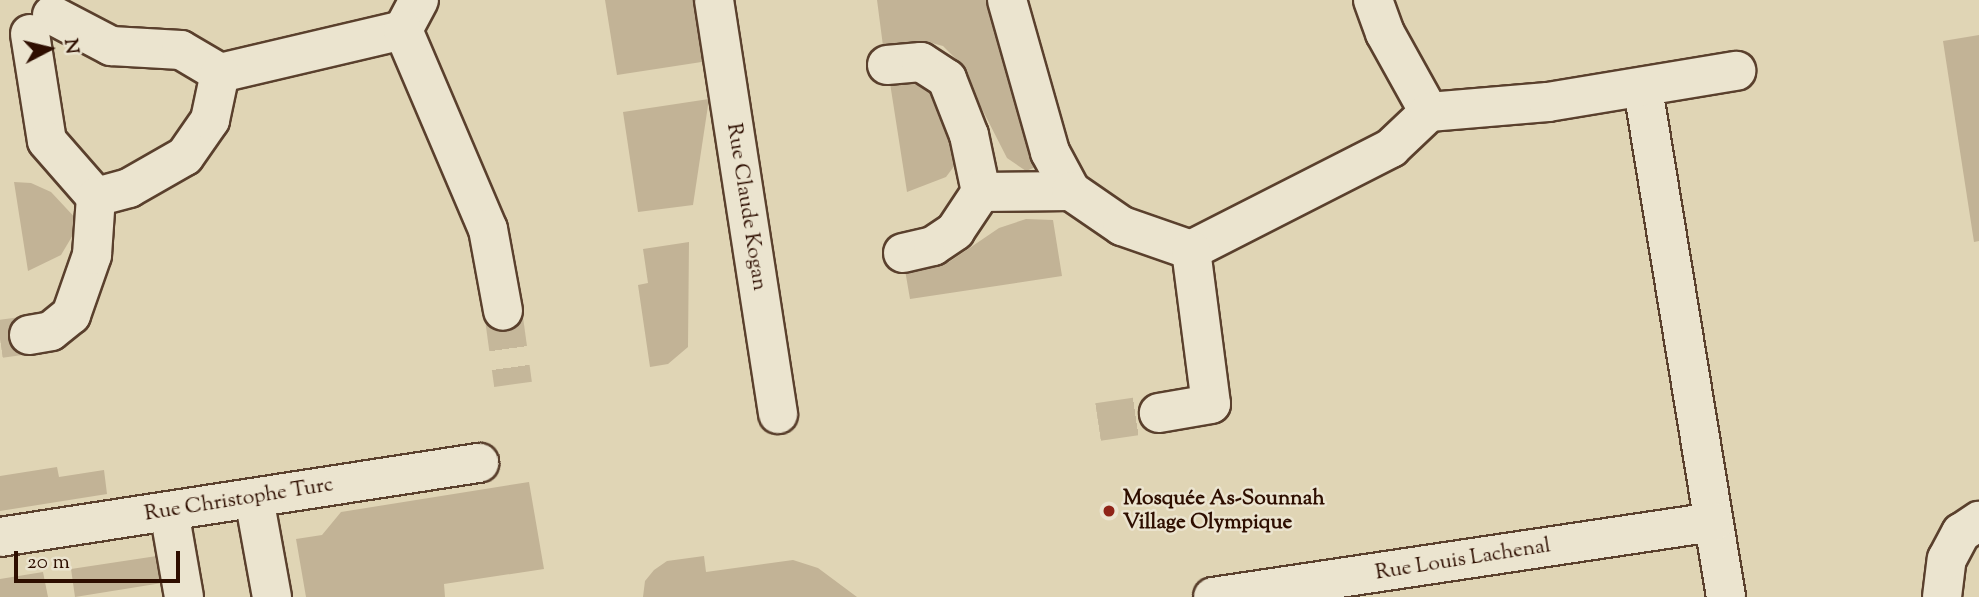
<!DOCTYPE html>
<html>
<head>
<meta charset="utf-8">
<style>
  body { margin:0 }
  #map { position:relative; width:1979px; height:597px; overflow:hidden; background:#e0d5b5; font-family:"Sorts Mill Goudy",serif }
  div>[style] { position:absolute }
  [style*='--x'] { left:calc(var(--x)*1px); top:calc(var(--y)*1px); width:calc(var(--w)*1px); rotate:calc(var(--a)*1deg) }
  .green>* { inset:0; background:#c2b396 }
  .pedestrian-tunnel>* { height:38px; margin-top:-19px; transform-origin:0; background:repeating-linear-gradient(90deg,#c5b79a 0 38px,transparent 0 57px) }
  .roads { filter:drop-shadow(2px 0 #5a402d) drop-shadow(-2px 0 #5a402d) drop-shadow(0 2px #5a402d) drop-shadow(0 -2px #5a402d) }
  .pedestrian>* { height:38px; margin:-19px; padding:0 19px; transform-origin:19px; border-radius:19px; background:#ebe4cf }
  .minor>* { height:38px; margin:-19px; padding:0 19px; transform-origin:19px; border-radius:19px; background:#ebe4cf }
  .dots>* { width:19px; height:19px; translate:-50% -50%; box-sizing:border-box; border:4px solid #ebe4cf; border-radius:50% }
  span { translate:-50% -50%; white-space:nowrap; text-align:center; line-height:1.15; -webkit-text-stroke:5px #ebe4cf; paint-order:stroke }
  .street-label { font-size:21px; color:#2e0e00 }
  .poi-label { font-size:21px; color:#2e0e00; font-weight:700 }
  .left { translate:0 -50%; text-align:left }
  .north { position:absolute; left:14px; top:14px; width:70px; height:70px; -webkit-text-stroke:5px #ebe4cf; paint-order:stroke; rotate:83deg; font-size:19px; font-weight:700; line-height:28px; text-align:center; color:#2e0e00 }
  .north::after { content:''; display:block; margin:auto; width:24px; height:32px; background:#2e0e00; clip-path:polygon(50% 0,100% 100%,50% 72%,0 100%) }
  .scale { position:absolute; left:14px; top:551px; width:166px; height:32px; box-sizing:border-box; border:4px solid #2e0e00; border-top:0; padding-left:9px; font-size:21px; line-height:24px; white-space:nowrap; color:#2e0e00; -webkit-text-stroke:5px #ebe4cf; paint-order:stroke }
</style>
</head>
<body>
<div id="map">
  <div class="green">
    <i style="clip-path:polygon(605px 0,704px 0,708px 61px,617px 75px)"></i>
    <i style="clip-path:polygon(877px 0,991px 0,1013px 95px,1038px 166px,1026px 171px,1007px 158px,957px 60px,943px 46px,924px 41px,883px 46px)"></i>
    <i style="clip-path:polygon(1979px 35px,1979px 241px,1974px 242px,1943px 41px)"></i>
    <i style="clip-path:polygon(901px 82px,920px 85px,941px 102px,951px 129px,955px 165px,946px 177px,907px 192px,890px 83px)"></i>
    <i style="clip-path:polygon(709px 99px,693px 205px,638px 212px,623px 112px)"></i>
    <i style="clip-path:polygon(14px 182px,31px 183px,51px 192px,80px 223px,61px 255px,28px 271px)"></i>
    <i style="clip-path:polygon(1026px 219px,1053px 220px,1062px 276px,910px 299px,905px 270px,949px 262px,999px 228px)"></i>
    <i style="clip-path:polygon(689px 242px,688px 347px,668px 364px,650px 367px,638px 285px,648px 283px,643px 249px)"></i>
    <i style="clip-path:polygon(57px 467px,59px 477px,104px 470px,107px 494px,0 511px,0 476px)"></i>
    <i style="clip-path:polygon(529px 482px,544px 569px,444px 584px,445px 597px,306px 597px,296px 539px,322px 535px,341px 512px)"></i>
    <i style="clip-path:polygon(170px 554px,176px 597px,164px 597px,162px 583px,75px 597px,71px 569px)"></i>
    <i style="clip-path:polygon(704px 556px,706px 572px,793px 560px,818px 568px,857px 597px,643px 597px,645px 581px,654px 570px,667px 561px)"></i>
    <i style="clip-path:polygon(43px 572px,48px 597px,0 597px,0 579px)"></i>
  </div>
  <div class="pedestrian-tunnel">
    <i style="--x:503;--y:311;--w:74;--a:82.2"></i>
    <i style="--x:0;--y:339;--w:29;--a:-8"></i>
    <i style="--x:1098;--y:422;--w:62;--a:-8.4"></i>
  </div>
  <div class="roads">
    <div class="pedestrian">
      <i style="--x:714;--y:0;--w:419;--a:81.2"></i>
      <i style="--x:1007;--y:0;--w:158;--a:74.2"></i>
      <i style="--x:1050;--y:152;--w:44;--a:61.7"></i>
      <i style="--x:1373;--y:0;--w:35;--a:70"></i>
      <i style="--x:1385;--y:33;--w:90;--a:60.9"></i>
      <i style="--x:52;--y:15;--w:67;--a:27.7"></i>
      <i style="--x:111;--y:46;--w:70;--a:3.3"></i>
      <i style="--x:181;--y:50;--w:45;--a:30.5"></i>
      <i style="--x:220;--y:73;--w:188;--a:-13.2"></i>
      <i style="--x:403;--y:30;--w:34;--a:-62"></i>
      <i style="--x:403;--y:30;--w:216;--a:66.9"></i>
      <i style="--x:488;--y:229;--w:83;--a:79.6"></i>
      <i style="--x:30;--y:34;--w:108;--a:81"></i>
      <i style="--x:47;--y:141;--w:74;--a:48.8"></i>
      <i style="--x:96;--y:197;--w:34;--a:-15"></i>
      <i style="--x:129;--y:188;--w:64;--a:-29.7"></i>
      <i style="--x:185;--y:156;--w:44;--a:-55.2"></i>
      <i style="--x:210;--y:120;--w:48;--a:-78"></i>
      <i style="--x:887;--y:65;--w:34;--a:-5"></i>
      <i style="--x:921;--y:62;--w:31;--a:33"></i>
      <i style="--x:947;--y:79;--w:60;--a:68.6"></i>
      <i style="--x:969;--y:135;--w:58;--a:78.1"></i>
      <i style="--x:1643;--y:89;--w:515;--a:80.72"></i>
      <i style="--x:1191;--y:250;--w:225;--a:-27"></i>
      <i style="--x:1391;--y:148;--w:52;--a:-43.5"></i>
      <i style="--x:1429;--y:112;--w:119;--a:-4.8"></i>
      <i style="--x:1548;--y:102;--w:191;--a:-9.4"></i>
      <i style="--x:903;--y:253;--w:31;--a:-13"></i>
      <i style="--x:933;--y:246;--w:27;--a:-34"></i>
      <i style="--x:955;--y:231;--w:47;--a:-56.3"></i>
      <i style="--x:981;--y:192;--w:90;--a:-0.6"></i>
      <i style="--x:1071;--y:191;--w:62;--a:34.5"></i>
      <i style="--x:1122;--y:226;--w:73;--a:19.2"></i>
      <i style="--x:1191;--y:250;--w:155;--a:82.6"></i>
      <i style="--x:1211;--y:404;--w:53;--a:170.2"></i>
      <i style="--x:29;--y:335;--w:22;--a:-10"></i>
      <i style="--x:51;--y:331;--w:26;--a:-39"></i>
      <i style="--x:71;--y:315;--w:64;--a:-70.7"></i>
      <i style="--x:92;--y:255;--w:58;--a:-86.1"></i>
      <i style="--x:254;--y:498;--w:101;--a:79.7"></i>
      <i style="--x:169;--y:511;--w:87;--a:80.1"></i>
      <i style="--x:0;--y:537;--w:485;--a:-8.8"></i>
      <i style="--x:1213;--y:597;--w:506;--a:-8.53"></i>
    </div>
    <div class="minor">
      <i style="--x:1942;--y:597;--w:38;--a:-83"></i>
      <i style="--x:1947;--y:559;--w:30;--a:-62"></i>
      <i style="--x:1961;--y:533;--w:22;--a:-34"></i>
    </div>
  </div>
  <div class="dots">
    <i style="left:1109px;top:511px;background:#8f2418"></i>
  </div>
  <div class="street-label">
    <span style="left:746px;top:207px;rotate:81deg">Rue Claude Kogan</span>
    <span style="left:239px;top:500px;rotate:-9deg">Rue Christophe Turc</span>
    <span style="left:1463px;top:560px;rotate:-9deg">Rue Louis Lachenal</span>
  </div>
  <div class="poi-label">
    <span class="left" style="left:1123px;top:511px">Mosquée As-Sounnah<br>Village Olympique</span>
  </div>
  <div class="north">N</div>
  <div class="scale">20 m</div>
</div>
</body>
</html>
